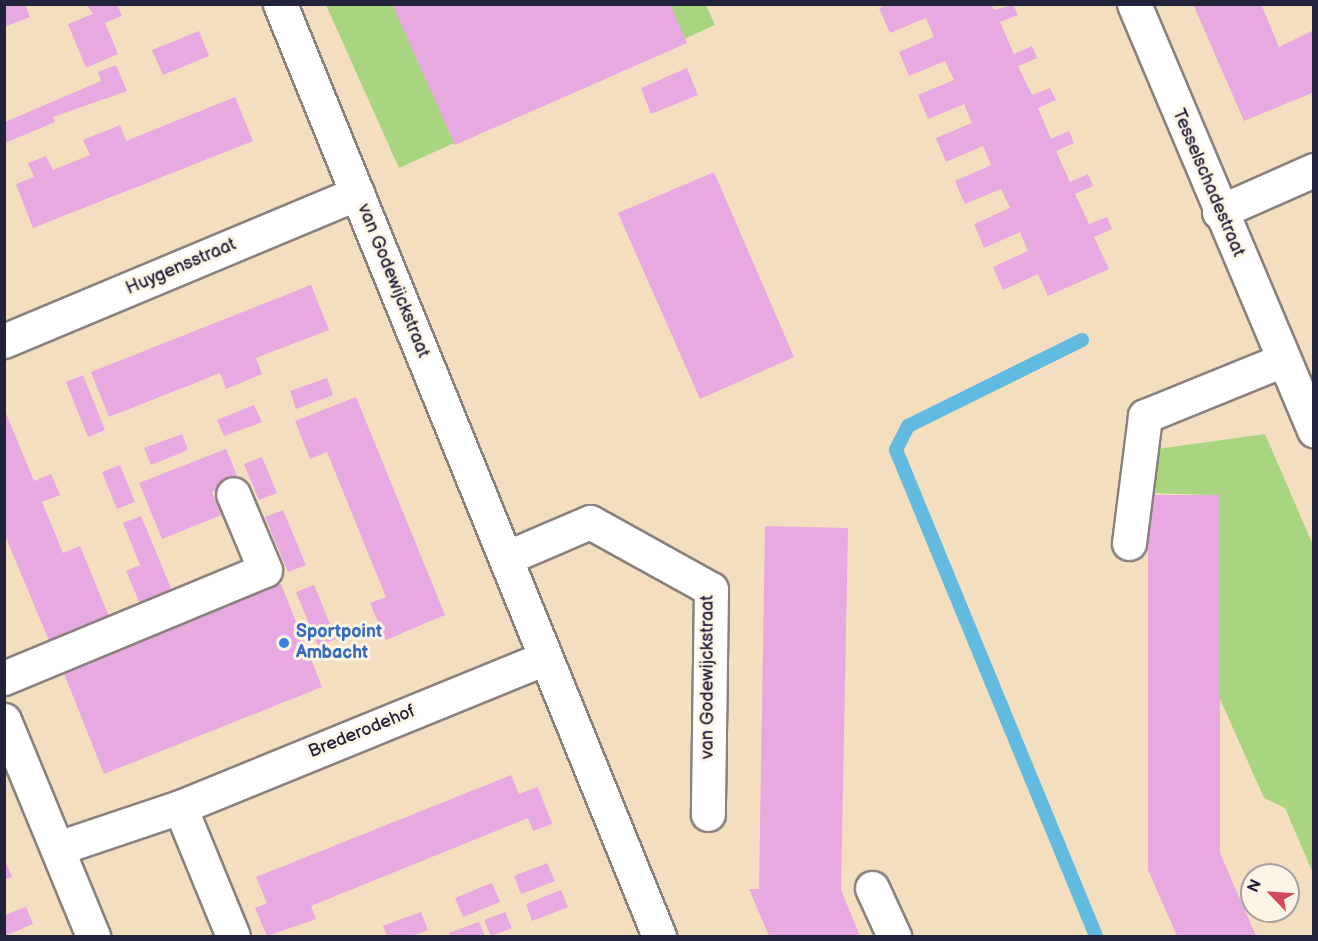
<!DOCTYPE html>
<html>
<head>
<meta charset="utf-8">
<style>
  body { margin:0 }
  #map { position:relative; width:1318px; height:941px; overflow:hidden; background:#f3dec0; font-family:"Balsamiq Sans",sans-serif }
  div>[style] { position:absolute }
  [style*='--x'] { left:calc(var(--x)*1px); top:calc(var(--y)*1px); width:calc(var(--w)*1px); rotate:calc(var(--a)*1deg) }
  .green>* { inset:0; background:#aad580 }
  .stream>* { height:14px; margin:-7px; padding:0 7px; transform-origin:7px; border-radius:7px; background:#62badf }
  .building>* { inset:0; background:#e7a9e0 }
  .roads { filter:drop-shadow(2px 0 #8a807e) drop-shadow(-2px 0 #8a807e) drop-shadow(0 2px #8a807e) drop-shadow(0 -2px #8a807e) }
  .minor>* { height:33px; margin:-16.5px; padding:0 16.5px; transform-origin:16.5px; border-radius:16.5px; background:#fff }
  .major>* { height:33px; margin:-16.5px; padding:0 16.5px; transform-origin:16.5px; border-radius:16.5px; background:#fff }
  .dots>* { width:16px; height:16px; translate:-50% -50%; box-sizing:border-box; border:3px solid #fcf5e5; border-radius:50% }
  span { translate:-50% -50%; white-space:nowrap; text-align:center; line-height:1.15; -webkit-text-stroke:6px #fcf5e5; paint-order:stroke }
  .street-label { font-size:18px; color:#22223b }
  .shop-label { font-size:18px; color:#366cbe; font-weight:700 }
  .left { translate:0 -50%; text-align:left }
  .frame { position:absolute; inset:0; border:6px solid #22223b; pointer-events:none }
  .north { position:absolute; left:1240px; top:863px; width:60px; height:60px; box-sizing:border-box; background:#fcf5e5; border:2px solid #a5a1a1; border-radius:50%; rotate:295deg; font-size:16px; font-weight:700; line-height:24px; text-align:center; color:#22223b }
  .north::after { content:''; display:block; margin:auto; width:21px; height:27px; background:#d1495b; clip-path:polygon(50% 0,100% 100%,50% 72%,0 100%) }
</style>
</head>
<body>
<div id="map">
  <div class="green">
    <i style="clip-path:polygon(326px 5px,706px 5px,715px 25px,399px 168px)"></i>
    <i style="clip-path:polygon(1265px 434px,1313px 545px,1313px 873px,1285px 808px,1264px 798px,1220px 699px,1214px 495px,1149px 493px,1150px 450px)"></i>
  </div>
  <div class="stream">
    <i style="--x:1082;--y:340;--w:194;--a:153.7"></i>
    <i style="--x:908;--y:426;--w:27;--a:117"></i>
    <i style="--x:896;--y:450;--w:526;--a:67.63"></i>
  </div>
  <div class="building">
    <i style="clip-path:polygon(4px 4px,25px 4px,30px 17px,4px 27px)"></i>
    <i style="clip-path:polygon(86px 4px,117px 4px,122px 16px,105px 23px,118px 54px,86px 68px,68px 24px,93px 14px)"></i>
    <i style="clip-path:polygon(392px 4px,670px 4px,687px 43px,455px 145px)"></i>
    <i style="clip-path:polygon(888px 4px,991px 4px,994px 10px,1013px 5px,1018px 15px,1000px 22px,1014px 54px,1032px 46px,1037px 58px,1018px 66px,1032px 95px,1050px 88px,1056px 100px,1038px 108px,1051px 139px,1069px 131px,1074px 143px,1056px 151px,1070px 182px,1088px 174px,1093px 186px,1075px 194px,1089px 224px,1107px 217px,1112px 229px,1094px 237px,1109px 269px,1048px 296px,1038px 274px,1003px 290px,993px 267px,1028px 251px,1020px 232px,984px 248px,974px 224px,1010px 208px,1001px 189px,965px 204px,955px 181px,991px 165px,983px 146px,946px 162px,936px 138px,972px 123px,964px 104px,928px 119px,918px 95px,954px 80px,945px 61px,909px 76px,899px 52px,934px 37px,926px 18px,890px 33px,879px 8px)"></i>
    <i style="clip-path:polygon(1193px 4px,1261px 4px,1279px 47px,1314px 30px,1314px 92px,1244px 121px)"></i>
    <i style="clip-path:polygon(199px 31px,209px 56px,163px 75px,152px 50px)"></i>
    <i style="clip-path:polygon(116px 65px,127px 91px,53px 117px,55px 122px,5px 143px,5px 122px,101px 81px,98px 72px)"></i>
    <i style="clip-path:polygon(687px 68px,698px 95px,651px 114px,641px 88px)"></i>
    <i style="clip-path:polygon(235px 97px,253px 141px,33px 228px,16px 184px,34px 177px,28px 163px,46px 156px,53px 170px,90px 155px,83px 140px,120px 125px,126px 141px)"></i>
    <i style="clip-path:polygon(714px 172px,794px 357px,700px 399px,618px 213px)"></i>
    <i style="clip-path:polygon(311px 285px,329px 330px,256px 358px,262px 374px,226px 389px,220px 373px,109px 417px,91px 372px)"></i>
    <i style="clip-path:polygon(83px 375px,105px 430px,88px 437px,66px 382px)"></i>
    <i style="clip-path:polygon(327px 378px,333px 395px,296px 409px,290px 391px)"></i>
    <i style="clip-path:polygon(356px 397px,445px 615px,386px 640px,370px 603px,386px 597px,327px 452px,310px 459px,295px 421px)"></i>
    <i style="clip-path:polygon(254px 405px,262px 422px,224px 436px,217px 420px)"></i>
    <i style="clip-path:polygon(5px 411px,34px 481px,51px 474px,60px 495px,42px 502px,63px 553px,80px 546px,110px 619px,50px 643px,4px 533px)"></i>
    <i style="clip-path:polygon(182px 434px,188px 450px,151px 465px,144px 448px)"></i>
    <i style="clip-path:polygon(226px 449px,239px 481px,212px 492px,221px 515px,162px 539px,139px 483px)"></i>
    <i style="clip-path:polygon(262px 457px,277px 493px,259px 500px,244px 464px)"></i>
    <i style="clip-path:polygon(120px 465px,135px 502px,117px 509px,102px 472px)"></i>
    <i style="clip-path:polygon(1148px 495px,1220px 495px,1220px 853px,1256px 936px,1177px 936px,1148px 870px)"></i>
    <i style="clip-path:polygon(283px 510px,306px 565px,288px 572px,265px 517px)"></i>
    <i style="clip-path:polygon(141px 516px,173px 593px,141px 606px,126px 571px,140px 565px,123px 523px)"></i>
    <i style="clip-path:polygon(765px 526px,848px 528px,841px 890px,860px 936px,769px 936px,749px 889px,759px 889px)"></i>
    <i style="clip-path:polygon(281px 584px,322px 687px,104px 774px,63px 671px)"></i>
    <i style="clip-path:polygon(314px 585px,336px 639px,318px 646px,296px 592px)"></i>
    <i style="clip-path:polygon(511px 775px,519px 794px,538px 787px,552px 824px,533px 831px,528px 818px,311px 906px,316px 919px,267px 936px,255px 908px,267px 903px,256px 877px)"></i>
    <i style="clip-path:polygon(4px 858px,12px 877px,4px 880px)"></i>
    <i style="clip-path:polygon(547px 863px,555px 881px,521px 894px,514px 876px)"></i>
    <i style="clip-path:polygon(492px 883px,500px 902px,463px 917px,455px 898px)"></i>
    <i style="clip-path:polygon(561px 890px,568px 907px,532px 921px,526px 904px)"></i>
    <i style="clip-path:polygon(26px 907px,33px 924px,5px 936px,5px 915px)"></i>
    <i style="clip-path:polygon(421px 912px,428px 930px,412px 936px,387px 936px,383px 926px)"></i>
    <i style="clip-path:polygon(505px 912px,512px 928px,491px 936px,484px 920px)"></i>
    <i style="clip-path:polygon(479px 922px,485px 936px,450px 936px,449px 933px)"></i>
  </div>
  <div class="roads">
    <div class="minor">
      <i style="--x:1134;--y:4;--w:463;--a:67.1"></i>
      <i style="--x:1219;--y:212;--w:104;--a:-23.9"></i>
      <i style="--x:4;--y:341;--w:383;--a:-22.7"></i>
      <i style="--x:1129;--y:543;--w:128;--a:-82.8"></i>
      <i style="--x:1145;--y:416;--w:149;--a:-22.1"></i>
      <i style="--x:506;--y:558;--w:91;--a:-23.2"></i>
      <i style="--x:590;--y:522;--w:138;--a:29"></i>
      <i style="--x:711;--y:589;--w:225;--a:90.8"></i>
      <i style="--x:4;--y:678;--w:282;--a:-22.5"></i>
      <i style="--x:265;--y:570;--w:82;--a:-112.8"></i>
      <i style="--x:4;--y:720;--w:234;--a:67.6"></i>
      <i style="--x:180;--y:807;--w:139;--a:67.7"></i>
      <i style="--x:58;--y:848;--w:129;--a:-18.6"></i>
      <i style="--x:180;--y:807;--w:394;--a:-22.2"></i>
      <i style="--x:872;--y:888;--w:53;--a:65.4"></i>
    </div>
    <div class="major">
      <i style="--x:280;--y:4;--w:1006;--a:67.87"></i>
    </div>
  </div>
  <div class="dots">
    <i style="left:284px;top:643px;background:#3f7fe0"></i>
  </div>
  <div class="street-label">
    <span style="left:1208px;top:183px;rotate:67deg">Tesselschadestraat</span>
    <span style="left:181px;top:267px;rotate:-23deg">Huygensstraat</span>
    <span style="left:393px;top:281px;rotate:68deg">van Godewijckstraat</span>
    <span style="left:708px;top:677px;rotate:-90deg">van Godewijckstraat</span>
    <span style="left:362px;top:732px;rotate:-22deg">Brederodehof</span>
  </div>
  <div class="shop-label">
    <span class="left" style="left:296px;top:643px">Sportpoint<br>Ambacht</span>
  </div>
  <div class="frame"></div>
  <div class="north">N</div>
</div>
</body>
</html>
